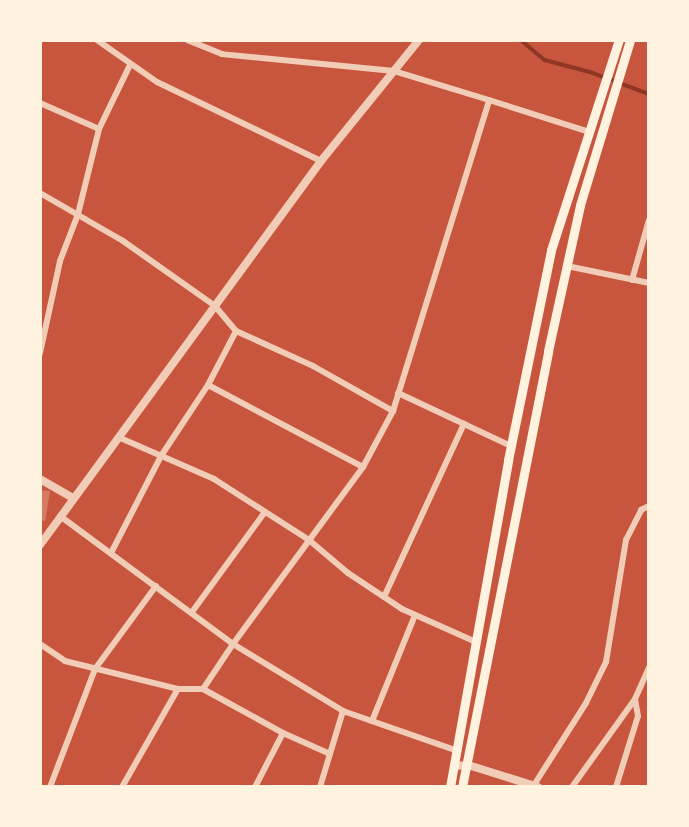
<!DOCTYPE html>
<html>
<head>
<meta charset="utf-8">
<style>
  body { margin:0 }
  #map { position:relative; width:689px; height:827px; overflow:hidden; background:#c8553d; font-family:"IBM Plex Sans",sans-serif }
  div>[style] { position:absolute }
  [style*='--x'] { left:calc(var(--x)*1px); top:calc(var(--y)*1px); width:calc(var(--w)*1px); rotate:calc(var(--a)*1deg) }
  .stream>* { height:3.5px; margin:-1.75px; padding:0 1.75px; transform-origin:1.75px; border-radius:1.75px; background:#8f3625 }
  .building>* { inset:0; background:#d67c66 }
  .minor>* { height:6px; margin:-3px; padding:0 3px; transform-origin:3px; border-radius:3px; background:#f1ccb7 }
  .tertiary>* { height:8px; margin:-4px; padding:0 4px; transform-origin:4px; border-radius:4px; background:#f1ccb7 }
  .secondary>* { height:9px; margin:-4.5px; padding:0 4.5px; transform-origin:4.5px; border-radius:4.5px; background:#fff3e0 }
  span { translate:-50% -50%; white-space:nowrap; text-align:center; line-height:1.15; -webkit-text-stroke:6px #fff3e0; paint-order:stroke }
  .frame { position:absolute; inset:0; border:42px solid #fff3e0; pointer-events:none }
</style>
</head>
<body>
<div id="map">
  <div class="stream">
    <i style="--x:521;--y:40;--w:31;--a:40"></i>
    <i style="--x:545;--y:60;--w:47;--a:14.9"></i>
    <i style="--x:590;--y:72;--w:63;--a:20.4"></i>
  </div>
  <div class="building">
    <i style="clip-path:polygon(40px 490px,50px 491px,45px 521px,40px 520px)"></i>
  </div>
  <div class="minor">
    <i style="--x:97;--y:40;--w:73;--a:35"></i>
    <i style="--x:157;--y:82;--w:182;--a:25.7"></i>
    <i style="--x:489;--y:100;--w:105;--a:17.7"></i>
    <i style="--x:40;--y:103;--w:64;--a:23.8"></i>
    <i style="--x:40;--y:193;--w:96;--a:30"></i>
    <i style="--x:123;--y:241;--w:113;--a:35.2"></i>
    <i style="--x:215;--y:306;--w:33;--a:50"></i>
    <i style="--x:236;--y:331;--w:85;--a:24.4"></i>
    <i style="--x:313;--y:366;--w:92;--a:29.4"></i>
    <i style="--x:567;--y:266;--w:84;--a:11.7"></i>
    <i style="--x:632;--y:280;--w:62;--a:-74.2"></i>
    <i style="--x:40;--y:353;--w:94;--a:-77.7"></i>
    <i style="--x:60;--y:261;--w:50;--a:-69"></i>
    <i style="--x:78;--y:214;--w:88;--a:-76.1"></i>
    <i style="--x:99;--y:129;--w:71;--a:-64.2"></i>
    <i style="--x:208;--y:385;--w:175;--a:27.9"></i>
    <i style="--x:398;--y:393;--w:125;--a:25.1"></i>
    <i style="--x:118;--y:437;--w:105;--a:23.6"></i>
    <i style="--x:214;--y:479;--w:113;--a:32.7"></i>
    <i style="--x:309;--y:540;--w:51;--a:40.2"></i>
    <i style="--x:348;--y:573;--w:65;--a:33.7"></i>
    <i style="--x:402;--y:609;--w:81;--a:24"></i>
    <i style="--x:60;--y:516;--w:215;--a:36.5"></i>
    <i style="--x:233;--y:644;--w:129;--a:31.3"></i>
    <i style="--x:343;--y:711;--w:122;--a:19.2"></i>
    <i style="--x:111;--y:553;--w:109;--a:-62.7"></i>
    <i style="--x:161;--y:456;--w:85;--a:-56.5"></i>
    <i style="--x:208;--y:385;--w:61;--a:-62.6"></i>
    <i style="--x:384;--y:597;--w:191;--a:-65.2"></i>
    <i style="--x:192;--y:612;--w:124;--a:-53.9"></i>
    <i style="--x:40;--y:644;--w:30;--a:34"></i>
    <i style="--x:65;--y:661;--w:116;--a:13.9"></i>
    <i style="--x:203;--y:689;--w:91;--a:28.8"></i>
    <i style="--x:283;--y:733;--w:51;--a:24.1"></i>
    <i style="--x:372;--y:721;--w:114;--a:-67.9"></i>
    <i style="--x:534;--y:785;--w:97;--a:-57.6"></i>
    <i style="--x:586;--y:703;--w:46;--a:-64"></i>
    <i style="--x:606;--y:662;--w:124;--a:-80.7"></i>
    <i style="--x:626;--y:540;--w:34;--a:-63"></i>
    <i style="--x:641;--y:510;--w:9;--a:-27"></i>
    <i style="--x:50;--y:787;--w:126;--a:-69.1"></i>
    <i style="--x:95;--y:669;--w:103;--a:-53.7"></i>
    <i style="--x:122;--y:787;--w:113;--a:-60.3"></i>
    <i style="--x:178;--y:689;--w:25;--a:0"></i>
    <i style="--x:203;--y:689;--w:54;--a:-56.3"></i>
    <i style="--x:233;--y:644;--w:220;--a:-53.7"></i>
    <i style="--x:363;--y:467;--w:64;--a:-61.8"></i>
    <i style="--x:393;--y:411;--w:325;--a:-72.8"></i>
    <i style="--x:489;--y:100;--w:99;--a:-163"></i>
    <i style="--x:394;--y:71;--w:173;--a:-174.4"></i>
    <i style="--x:222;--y:54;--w:37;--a:-158"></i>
    <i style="--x:255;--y:787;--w:61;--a:-62.6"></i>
    <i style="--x:320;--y:787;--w:79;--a:-73.2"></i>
    <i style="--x:572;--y:787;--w:108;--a:-54.4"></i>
    <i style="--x:635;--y:699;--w:35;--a:-66"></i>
    <i style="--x:616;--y:787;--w:74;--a:-72.8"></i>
    <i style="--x:638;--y:716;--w:17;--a:-100"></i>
  </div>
  <div class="tertiary">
    <i style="--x:40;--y:479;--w:38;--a:30"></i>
    <i style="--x:40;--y:545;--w:476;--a:-53.8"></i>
    <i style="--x:321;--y:161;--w:156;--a:-51"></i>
    <i style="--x:455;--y:766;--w:13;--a:-4"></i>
    <i style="--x:468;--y:765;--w:73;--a:17.4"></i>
  </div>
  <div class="secondary">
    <i style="--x:450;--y:787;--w:332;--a:-79.9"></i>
    <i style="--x:508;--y:460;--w:214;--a:-78.4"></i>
    <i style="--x:551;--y:250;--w:221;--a:-72.1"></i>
    <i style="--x:462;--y:787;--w:444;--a:-78.8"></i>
    <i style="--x:548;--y:351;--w:149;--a:-77.6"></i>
    <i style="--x:580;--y:205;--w:172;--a:-73.1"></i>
  </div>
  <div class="frame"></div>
</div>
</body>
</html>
